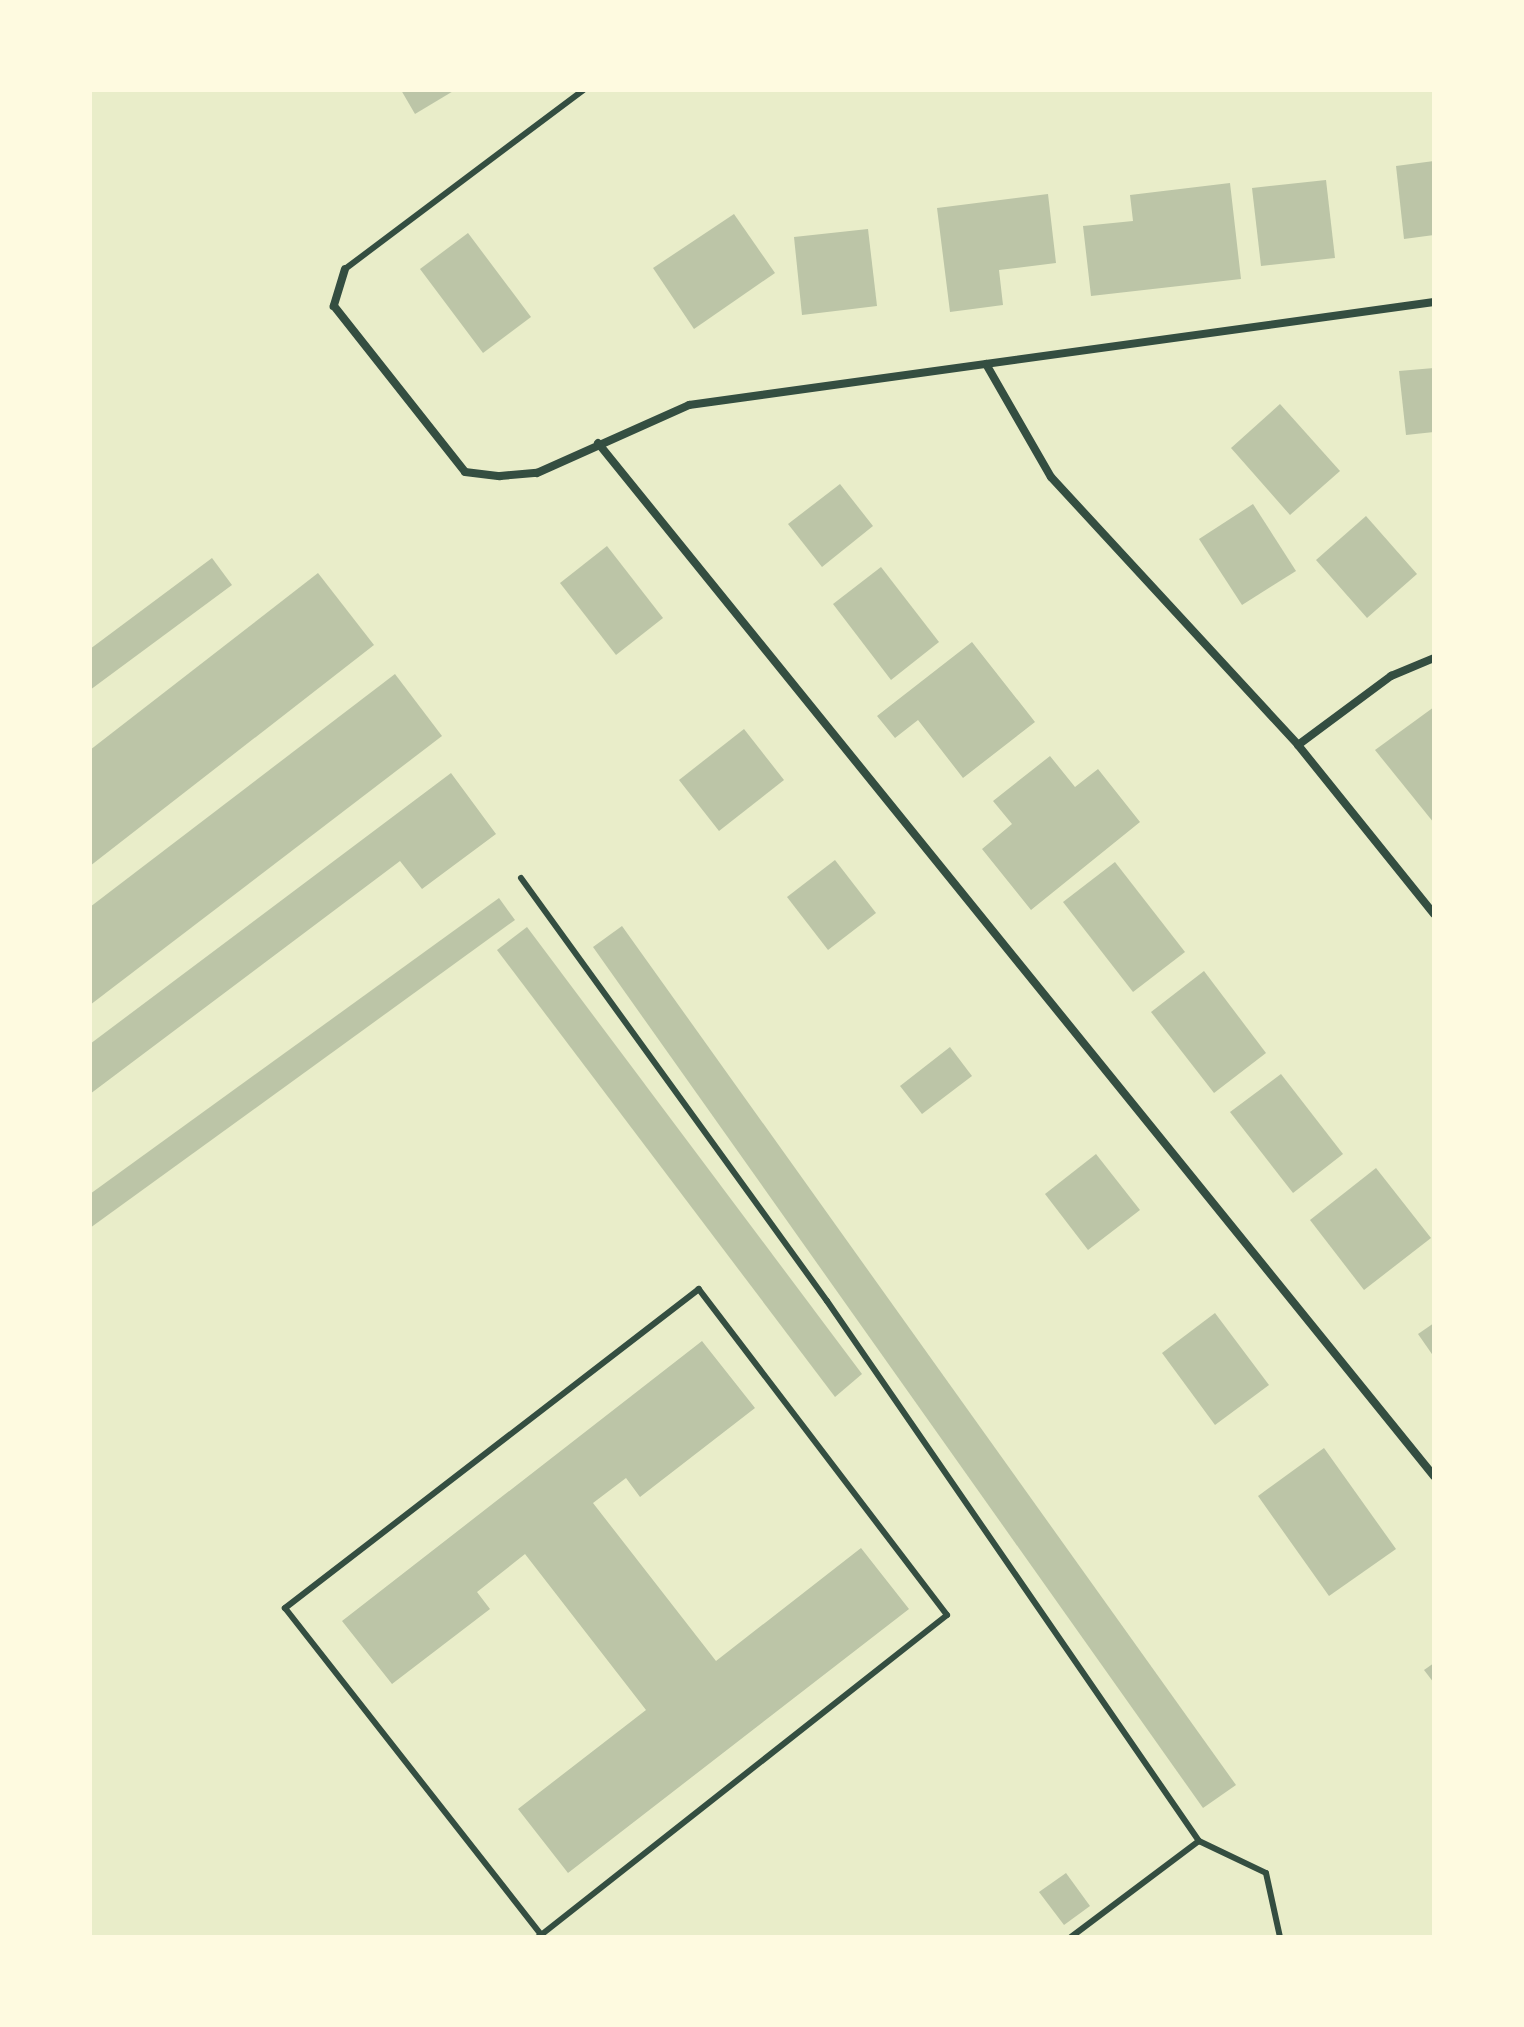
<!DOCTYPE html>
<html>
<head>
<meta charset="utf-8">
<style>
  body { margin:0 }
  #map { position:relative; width:1524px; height:2027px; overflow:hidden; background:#e9edc9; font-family:"PT Sans Narrow",sans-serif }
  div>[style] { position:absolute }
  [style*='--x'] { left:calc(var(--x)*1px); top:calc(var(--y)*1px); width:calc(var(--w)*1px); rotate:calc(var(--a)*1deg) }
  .building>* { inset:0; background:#bcc5a7 }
  .service>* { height:6px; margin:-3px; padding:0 3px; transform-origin:3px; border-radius:3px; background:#344e41 }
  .minor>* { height:8px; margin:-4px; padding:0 4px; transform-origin:4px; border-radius:4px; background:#344e41 }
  span { translate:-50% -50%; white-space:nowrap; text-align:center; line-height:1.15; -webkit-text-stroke:6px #fefae0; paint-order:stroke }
  .frame { position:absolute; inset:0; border:92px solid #fefae0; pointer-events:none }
</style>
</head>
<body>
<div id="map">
  <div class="building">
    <i style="clip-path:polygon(401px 90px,455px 90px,415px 114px)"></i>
    <i style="clip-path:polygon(1434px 161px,1434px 235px,1404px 239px,1396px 166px)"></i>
    <i style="clip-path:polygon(1326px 180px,1335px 258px,1261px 266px,1252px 188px)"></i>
    <i style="clip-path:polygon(1230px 183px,1241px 279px,1091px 296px,1083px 226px,1133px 221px,1130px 195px)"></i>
    <i style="clip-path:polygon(1048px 194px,1056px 263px,999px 270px,1003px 305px,950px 312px,937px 208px)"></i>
    <i style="clip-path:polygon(734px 214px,775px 273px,694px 329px,653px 268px)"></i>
    <i style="clip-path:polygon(868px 229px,877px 306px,802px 315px,794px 237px)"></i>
    <i style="clip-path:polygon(468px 233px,531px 317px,483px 353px,420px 269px)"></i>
    <i style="clip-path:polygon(1434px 368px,1434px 432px,1406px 435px,1399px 371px)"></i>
    <i style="clip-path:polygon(1280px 404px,1340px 471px,1290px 515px,1231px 448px)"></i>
    <i style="clip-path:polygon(840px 484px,873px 526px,822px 567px,788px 524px)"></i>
    <i style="clip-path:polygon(1253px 504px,1296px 571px,1242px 605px,1199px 539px)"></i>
    <i style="clip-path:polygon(1366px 516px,1417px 574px,1367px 618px,1316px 560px)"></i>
    <i style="clip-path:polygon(607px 546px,663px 618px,616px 655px,560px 583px)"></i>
    <i style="clip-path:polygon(212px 558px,232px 585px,90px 690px,90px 649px)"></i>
    <i style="clip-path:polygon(881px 567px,939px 642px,891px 680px,833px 604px)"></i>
    <i style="clip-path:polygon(318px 573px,374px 645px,90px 866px,90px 750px)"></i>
    <i style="clip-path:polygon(972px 642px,1035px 722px,963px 778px,918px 720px,895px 738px,877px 716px)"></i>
    <i style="clip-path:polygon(395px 674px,442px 736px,90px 1005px,90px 907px)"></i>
    <i style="clip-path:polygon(1434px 707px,1434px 823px,1375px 750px)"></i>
    <i style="clip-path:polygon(744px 729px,784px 780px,719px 831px,679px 780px)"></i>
    <i style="clip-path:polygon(1050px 756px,1075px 787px,1098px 769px,1140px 822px,1031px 910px,982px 849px,1012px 824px,993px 801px)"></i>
    <i style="clip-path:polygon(451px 773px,496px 834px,422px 889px,400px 861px,90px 1094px,90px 1044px)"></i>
    <i style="clip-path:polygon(835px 860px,876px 913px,828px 950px,787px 897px)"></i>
    <i style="clip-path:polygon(1115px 862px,1185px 952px,1133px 992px,1063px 902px)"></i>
    <i style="clip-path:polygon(499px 898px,515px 920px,90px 1228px,90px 1194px)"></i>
    <i style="clip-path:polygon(622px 926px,1236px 1785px,1203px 1808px,593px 947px)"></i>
    <i style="clip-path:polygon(527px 927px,862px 1374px,835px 1397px,497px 950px)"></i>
    <i style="clip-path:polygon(1204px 971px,1266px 1053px,1214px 1093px,1151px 1012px)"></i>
    <i style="clip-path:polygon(950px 1047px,972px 1076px,922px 1114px,900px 1086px)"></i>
    <i style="clip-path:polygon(1281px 1074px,1343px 1154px,1293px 1193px,1230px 1112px)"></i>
    <i style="clip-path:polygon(1096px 1154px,1140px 1210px,1088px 1250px,1045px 1194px)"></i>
    <i style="clip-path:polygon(1376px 1168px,1431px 1238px,1364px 1290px,1310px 1220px)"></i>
    <i style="clip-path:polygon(1215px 1313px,1269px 1385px,1215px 1425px,1162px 1353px)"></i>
    <i style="clip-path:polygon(1434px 1323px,1434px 1357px,1418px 1334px)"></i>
    <i style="clip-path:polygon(702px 1341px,755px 1408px,640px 1497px,626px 1478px,593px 1503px,716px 1661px,861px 1548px,909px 1609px,568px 1873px,518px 1809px,646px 1710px,525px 1554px,477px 1592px,490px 1609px,392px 1684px,342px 1621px)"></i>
    <i style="clip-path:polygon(1324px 1448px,1396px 1549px,1329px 1596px,1258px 1496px)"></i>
    <i style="clip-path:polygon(1434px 1663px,1434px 1683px,1424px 1670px)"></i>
    <i style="clip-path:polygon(1066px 1873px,1090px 1906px,1064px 1925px,1039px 1892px)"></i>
  </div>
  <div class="service">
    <i style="--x:345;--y:269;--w:298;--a:-36.9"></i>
    <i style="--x:521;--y:878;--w:522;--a:54.12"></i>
    <i style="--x:827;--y:1301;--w:656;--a:55.44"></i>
    <i style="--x:1199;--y:1841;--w:74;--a:25.5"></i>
    <i style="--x:1266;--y:1873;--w:66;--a:77.7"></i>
    <i style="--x:538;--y:1937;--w:4;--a:-34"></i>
    <i style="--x:541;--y:1935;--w:517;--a:-38.24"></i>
    <i style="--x:947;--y:1615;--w:410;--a:-127.3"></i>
    <i style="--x:699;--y:1289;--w:523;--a:142.38"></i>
    <i style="--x:285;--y:1608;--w:415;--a:51.9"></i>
    <i style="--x:1071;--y:1937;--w:160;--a:-36.9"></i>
  </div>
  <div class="minor">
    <i style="--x:345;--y:269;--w:39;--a:107"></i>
    <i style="--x:334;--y:306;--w:211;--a:51.7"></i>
    <i style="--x:465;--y:472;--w:35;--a:7"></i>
    <i style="--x:500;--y:476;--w:37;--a:-5"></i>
    <i style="--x:537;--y:473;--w:167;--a:-24.1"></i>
    <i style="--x:689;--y:405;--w:752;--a:-7.87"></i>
    <i style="--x:986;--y:364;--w:130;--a:60.1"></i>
    <i style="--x:1051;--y:477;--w:364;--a:47.3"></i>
    <i style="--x:1298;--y:745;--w:217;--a:51.2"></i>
    <i style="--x:598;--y:443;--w:1329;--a:51.02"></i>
    <i style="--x:1298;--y:745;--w:116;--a:-36.6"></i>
    <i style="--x:1391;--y:676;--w:47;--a:-22.7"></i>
  </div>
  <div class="frame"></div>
</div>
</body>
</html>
